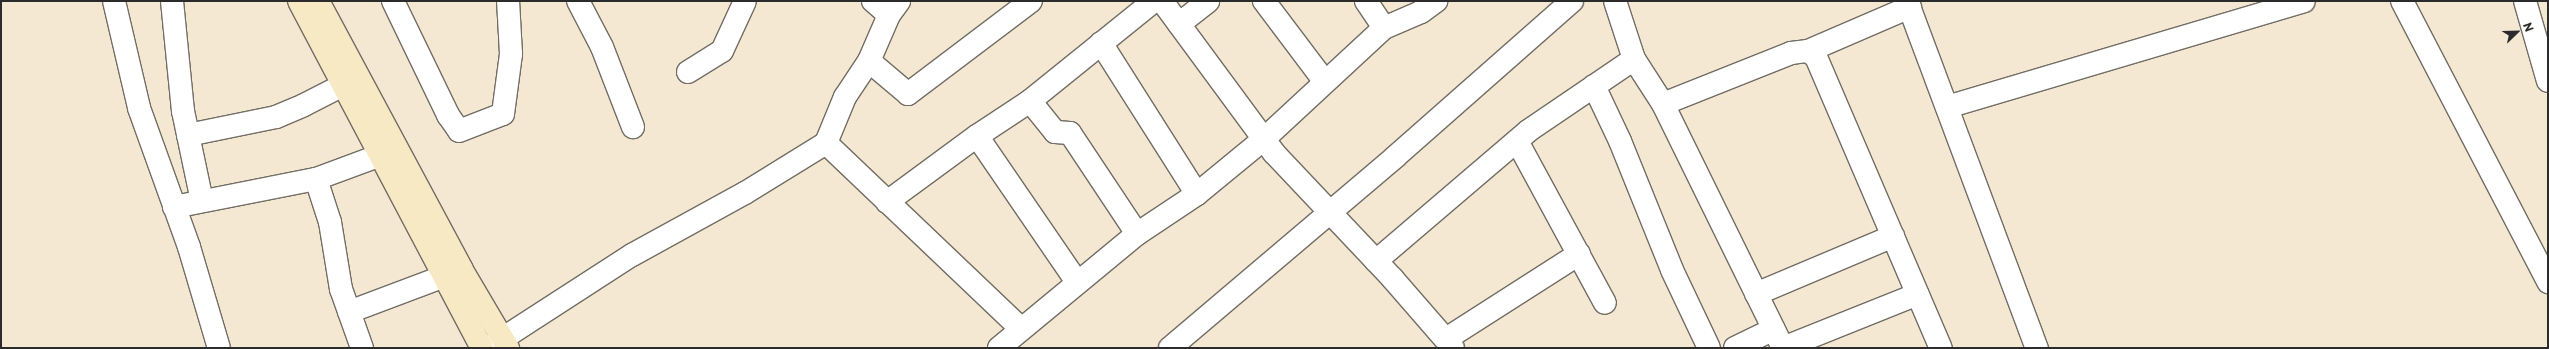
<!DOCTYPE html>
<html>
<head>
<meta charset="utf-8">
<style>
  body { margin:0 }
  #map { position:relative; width:2549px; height:349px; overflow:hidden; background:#f5e8d2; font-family:"Playpen Sans",sans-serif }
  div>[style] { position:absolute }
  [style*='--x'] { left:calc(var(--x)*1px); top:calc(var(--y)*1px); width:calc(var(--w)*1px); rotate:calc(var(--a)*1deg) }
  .roads { filter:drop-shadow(1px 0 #726d65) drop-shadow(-1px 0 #726d65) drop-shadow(0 1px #726d65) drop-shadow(0 -1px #726d65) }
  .street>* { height:22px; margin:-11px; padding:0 11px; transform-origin:11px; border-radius:11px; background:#fff }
  .secondary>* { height:22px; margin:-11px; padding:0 11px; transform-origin:11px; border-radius:11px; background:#f7e9c3 }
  span { translate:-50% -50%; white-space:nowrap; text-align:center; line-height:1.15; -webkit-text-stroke:3px #fdfcf7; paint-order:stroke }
  .frame { position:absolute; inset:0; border:2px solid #2b2b2b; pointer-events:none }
  .north { position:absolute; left:2497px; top:12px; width:40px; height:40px; -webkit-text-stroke:3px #fdfcf7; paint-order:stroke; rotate:67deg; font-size:11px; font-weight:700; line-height:16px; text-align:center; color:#2b2b2b }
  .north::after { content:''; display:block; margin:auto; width:14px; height:18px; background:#2b2b2b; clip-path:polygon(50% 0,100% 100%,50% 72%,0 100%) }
</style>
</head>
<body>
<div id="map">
  <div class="roads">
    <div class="street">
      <i style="--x:114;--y:1;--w:110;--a:76.8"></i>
      <i style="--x:139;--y:108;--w:148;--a:70.2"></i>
      <i style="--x:189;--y:247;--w:105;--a:73.5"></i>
      <i style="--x:172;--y:1;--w:111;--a:84.3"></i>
      <i style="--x:183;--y:111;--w:92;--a:78.1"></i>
      <i style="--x:393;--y:1;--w:127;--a:64.2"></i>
      <i style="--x:448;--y:115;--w:19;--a:55"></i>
      <i style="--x:459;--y:131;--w:47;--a:-21.1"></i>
      <i style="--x:503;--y:114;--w:61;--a:-82.4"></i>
      <i style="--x:511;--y:54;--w:53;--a:-93.2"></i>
      <i style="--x:578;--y:1;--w:52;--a:62.4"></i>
      <i style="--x:602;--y:47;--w:86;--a:68.8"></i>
      <i style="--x:873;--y:1;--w:21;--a:41"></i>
      <i style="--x:1162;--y:1;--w:189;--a:53.6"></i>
      <i style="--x:1274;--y:153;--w:173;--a:46.6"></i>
      <i style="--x:1393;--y:279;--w:91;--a:49"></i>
      <i style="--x:1264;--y:1;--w:101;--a:53"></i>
      <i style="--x:1366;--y:1;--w:32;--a:56"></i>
      <i style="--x:1615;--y:1;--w:61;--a:71.9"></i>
      <i style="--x:1634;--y:59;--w:54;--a:57.2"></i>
      <i style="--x:1663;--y:104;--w:272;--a:63.8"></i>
      <i style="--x:1907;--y:1;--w:371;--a:69.5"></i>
      <i style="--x:2402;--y:1;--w:317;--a:62.5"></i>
      <i style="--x:2525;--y:1;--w:83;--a:74"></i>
      <i style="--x:1179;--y:24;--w:37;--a:-38"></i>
      <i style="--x:1101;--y:43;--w:179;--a:57.6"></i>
      <i style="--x:1808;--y:51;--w:111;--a:-23.3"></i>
      <i style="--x:869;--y:61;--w:51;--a:40.2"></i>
      <i style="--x:908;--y:94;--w:154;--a:-37.1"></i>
      <i style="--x:688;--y:72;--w:40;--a:-32"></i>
      <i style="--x:722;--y:51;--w:55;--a:-65.3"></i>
      <i style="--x:1594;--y:86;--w:61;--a:64.7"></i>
      <i style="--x:1620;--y:141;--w:139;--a:68"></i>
      <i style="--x:1672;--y:270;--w:86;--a:64.6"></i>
      <i style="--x:1030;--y:101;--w:40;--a:51"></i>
      <i style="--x:1055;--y:132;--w:15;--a:4"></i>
      <i style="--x:1070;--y:133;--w:121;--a:56.4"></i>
      <i style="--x:1663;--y:104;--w:138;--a:-21.7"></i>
      <i style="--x:1791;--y:53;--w:17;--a:-7"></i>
      <i style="--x:1808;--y:51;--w:10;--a:37"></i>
      <i style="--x:1816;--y:57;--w:317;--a:66.8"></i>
      <i style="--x:1947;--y:107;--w:372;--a:-16.5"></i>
      <i style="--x:188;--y:135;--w:90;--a:-11.6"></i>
      <i style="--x:276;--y:117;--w:30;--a:-23"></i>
      <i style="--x:304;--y:105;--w:44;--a:-27.1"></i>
      <i style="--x:977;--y:136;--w:177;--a:55.6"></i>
      <i style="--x:1517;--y:141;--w:184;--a:61.5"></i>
      <i style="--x:826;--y:143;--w:269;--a:43.6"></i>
      <i style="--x:316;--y:179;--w:45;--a:72"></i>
      <i style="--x:330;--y:222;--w:68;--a:80.7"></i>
      <i style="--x:341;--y:289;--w:63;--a:70.4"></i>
      <i style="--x:887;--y:202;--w:112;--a:-36.3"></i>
      <i style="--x:977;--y:136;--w:64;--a:-33.4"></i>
      <i style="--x:1030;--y:101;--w:159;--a:-38.9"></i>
      <i style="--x:174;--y:207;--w:145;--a:-11.2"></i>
      <i style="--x:316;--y:179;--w:86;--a:-20.3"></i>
      <i style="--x:1376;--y:261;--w:200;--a:-40.5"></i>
      <i style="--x:1528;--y:131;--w:128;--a:-34.2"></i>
      <i style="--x:1756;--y:294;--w:149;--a:-22.9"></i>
      <i style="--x:349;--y:312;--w:120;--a:-20.6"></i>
      <i style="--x:1446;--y:339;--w:158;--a:-32.6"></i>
      <i style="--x:488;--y:348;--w:171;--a:-32.9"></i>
      <i style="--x:632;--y:255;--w:129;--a:-28.8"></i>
      <i style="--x:745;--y:193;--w:95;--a:-31.7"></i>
      <i style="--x:826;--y:143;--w:50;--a:-67.6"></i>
      <i style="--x:845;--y:97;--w:43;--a:-56.3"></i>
      <i style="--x:869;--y:61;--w:50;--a:-66.5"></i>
      <i style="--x:889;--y:15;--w:17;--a:-54"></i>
      <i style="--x:999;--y:348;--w:179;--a:-39.6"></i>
      <i style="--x:1137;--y:234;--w:72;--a:-33.7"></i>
      <i style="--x:1197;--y:194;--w:87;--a:-39.4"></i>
      <i style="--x:1264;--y:139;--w:163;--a:-42.8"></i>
      <i style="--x:1384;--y:28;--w:40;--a:-23.4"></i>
      <i style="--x:1421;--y:12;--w:19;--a:-36"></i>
      <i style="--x:1170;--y:348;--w:295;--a:-40.3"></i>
      <i style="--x:1395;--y:157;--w:236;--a:-41.4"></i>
      <i style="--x:1735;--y:348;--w:43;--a:-26"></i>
      <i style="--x:1783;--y:348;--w:145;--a:-21.8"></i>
    </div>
    <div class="secondary">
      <i style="--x:299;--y:1;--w:392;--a:62.2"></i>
      <i style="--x:318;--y:1;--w:305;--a:61.8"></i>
      <i style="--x:462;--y:270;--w:91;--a:59.5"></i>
    </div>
  </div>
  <div class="frame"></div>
  <div class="north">N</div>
</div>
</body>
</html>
